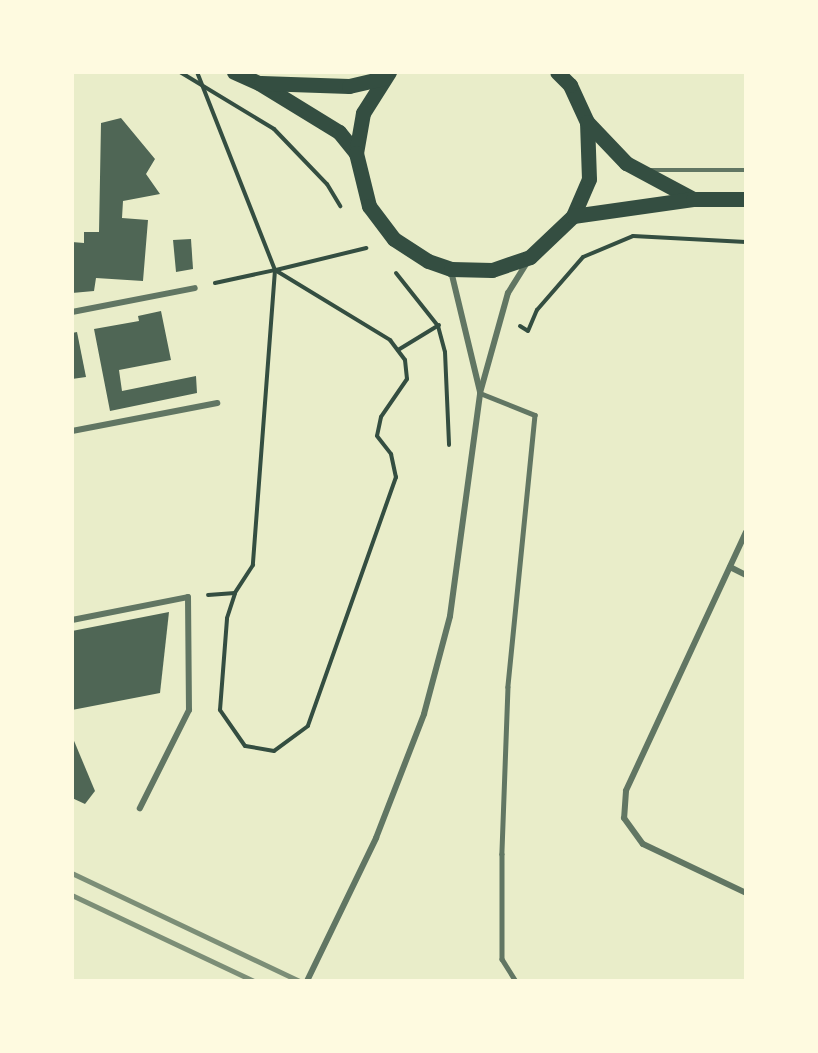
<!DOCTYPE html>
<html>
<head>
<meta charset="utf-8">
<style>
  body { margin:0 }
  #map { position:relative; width:818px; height:1053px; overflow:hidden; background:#e9edc9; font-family:"Source Sans 3",sans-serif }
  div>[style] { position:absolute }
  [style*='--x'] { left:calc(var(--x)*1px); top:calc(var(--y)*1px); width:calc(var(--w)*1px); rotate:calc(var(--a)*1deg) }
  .building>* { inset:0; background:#4f6655 }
  .path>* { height:4px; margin:-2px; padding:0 2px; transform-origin:2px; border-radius:2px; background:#344e41 }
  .service>* { height:4.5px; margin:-2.25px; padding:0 2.25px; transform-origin:2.25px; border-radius:2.25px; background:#617663 }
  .minor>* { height:6px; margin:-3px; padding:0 3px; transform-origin:3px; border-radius:3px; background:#617663 }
  .primary>* { height:15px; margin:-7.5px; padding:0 7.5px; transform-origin:7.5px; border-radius:7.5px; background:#344e41 }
  .rail>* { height:4.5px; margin:-2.25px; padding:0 2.25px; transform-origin:2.25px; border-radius:2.25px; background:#7c8e77 }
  span { translate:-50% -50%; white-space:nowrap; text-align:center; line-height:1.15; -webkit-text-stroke:4.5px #fefae0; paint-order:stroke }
  .frame { position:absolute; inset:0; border:74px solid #fefae0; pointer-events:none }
</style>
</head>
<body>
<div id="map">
  <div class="building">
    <i style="clip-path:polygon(121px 118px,155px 159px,146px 174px,160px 194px,123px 201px,122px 218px,148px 220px,143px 281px,96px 278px,94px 291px,72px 293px,72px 242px,84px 243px,84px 232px,99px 232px,101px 123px)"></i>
    <i style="clip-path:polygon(191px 239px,193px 269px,176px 272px,173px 240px)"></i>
    <i style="clip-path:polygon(161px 311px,171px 360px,119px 370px,122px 391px,196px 376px,197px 393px,110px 411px,94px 329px,139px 321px,138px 316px)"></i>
    <i style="clip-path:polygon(77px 332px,86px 377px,72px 379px,72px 333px)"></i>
    <i style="clip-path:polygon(169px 612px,160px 693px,72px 710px,72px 631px)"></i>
    <i style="clip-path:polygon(72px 736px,95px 791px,85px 804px,72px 798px)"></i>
  </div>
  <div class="path">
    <i style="--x:180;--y:72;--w:110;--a:31.2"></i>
    <i style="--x:274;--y:129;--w:76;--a:46.1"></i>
    <i style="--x:327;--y:184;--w:26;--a:59"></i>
    <i style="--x:197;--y:72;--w:213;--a:68.5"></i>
    <i style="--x:275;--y:270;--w:296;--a:94.3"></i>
    <i style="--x:253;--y:565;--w:33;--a:123"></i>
    <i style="--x:235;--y:593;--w:27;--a:176"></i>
    <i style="--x:276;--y:270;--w:93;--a:-13.7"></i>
    <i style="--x:396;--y:273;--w:68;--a:51.6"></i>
    <i style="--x:438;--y:326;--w:27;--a:75"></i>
    <i style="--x:445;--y:352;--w:93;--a:87.5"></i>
    <i style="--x:215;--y:283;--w:61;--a:-12.2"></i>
    <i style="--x:275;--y:270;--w:135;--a:31.3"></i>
    <i style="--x:390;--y:340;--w:25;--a:53"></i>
    <i style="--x:405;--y:360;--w:19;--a:84"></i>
    <i style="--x:407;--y:379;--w:46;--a:124.4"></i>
    <i style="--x:381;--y:417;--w:19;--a:102"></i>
    <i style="--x:377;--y:436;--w:23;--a:52"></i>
    <i style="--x:391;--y:454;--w:24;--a:78"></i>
    <i style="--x:396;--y:477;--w:264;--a:109.5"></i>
    <i style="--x:308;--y:726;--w:42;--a:143.7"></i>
    <i style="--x:274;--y:751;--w:29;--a:-170"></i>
    <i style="--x:245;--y:746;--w:44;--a:-124.8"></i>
    <i style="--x:220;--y:710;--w:92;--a:-85.6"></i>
    <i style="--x:227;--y:618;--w:26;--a:-72"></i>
    <i style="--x:520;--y:326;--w:9;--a:32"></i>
    <i style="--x:528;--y:331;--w:23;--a:-67"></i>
    <i style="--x:537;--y:310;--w:70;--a:-49"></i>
    <i style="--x:583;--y:257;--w:54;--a:-22.8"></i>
    <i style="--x:633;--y:236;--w:113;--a:3"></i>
    <i style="--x:398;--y:350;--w:48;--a:-31.4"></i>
  </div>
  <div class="service">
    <i style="--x:650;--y:170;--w:96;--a:0"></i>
    <i style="--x:480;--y:393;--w:59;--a:21.8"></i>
    <i style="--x:535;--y:415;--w:273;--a:95.7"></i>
    <i style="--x:508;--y:687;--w:167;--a:92.1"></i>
    <i style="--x:502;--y:854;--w:105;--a:90"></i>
    <i style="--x:502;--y:959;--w:26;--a:58"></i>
  </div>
  <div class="minor">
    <i style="--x:451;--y:271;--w:124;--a:76.5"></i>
    <i style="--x:72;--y:312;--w:125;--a:-11"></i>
    <i style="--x:72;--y:431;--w:148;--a:-10.9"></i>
    <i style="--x:746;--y:532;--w:285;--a:114.9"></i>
    <i style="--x:626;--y:791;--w:27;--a:94"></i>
    <i style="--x:624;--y:818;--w:32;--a:54"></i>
    <i style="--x:643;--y:844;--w:114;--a:25.4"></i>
    <i style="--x:730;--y:567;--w:18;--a:27"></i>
    <i style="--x:72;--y:620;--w:118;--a:-11.2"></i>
    <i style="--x:188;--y:597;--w:113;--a:89.5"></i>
    <i style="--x:189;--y:710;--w:110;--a:116.6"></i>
    <i style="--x:307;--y:981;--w:159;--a:-64.2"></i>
    <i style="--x:376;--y:838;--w:133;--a:-68.8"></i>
    <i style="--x:424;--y:714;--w:101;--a:-75.1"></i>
    <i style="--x:450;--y:616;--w:225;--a:-82.3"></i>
    <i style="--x:480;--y:393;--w:104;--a:-74.4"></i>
    <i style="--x:508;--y:293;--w:36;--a:-58"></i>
  </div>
  <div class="primary">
    <i style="--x:234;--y:72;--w:27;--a:24"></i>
    <i style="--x:259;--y:83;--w:94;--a:31.5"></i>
    <i style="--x:339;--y:132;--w:27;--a:51"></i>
    <i style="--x:389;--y:72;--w:49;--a:122.4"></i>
    <i style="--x:363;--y:113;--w:41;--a:99.9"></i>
    <i style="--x:356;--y:153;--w:55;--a:76.2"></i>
    <i style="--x:369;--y:206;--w:41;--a:52.9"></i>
    <i style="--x:394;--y:239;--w:40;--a:32.9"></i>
    <i style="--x:428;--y:261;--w:24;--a:19"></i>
    <i style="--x:451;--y:269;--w:41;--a:1.4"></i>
    <i style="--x:492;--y:270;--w:40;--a:-18.9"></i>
    <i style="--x:530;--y:257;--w:59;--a:-43.6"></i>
    <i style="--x:573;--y:216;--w:40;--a:-66.6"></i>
    <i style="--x:589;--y:179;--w:57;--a:-92"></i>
    <i style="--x:587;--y:122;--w:41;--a:-114.7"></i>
    <i style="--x:570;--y:85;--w:18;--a:-135"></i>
    <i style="--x:261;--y:83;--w:88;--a:2"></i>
    <i style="--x:349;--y:86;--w:35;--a:-13"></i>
    <i style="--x:587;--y:122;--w:57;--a:46.4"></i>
    <i style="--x:626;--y:163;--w:76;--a:28.2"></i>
    <i style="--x:573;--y:216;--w:121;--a:-8.1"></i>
    <i style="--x:693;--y:199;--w:53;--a:0"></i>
  </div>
  <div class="rail">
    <i style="--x:72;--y:873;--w:251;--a:25.4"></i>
    <i style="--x:72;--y:895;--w:201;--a:25.3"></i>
  </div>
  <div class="frame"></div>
</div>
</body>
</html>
